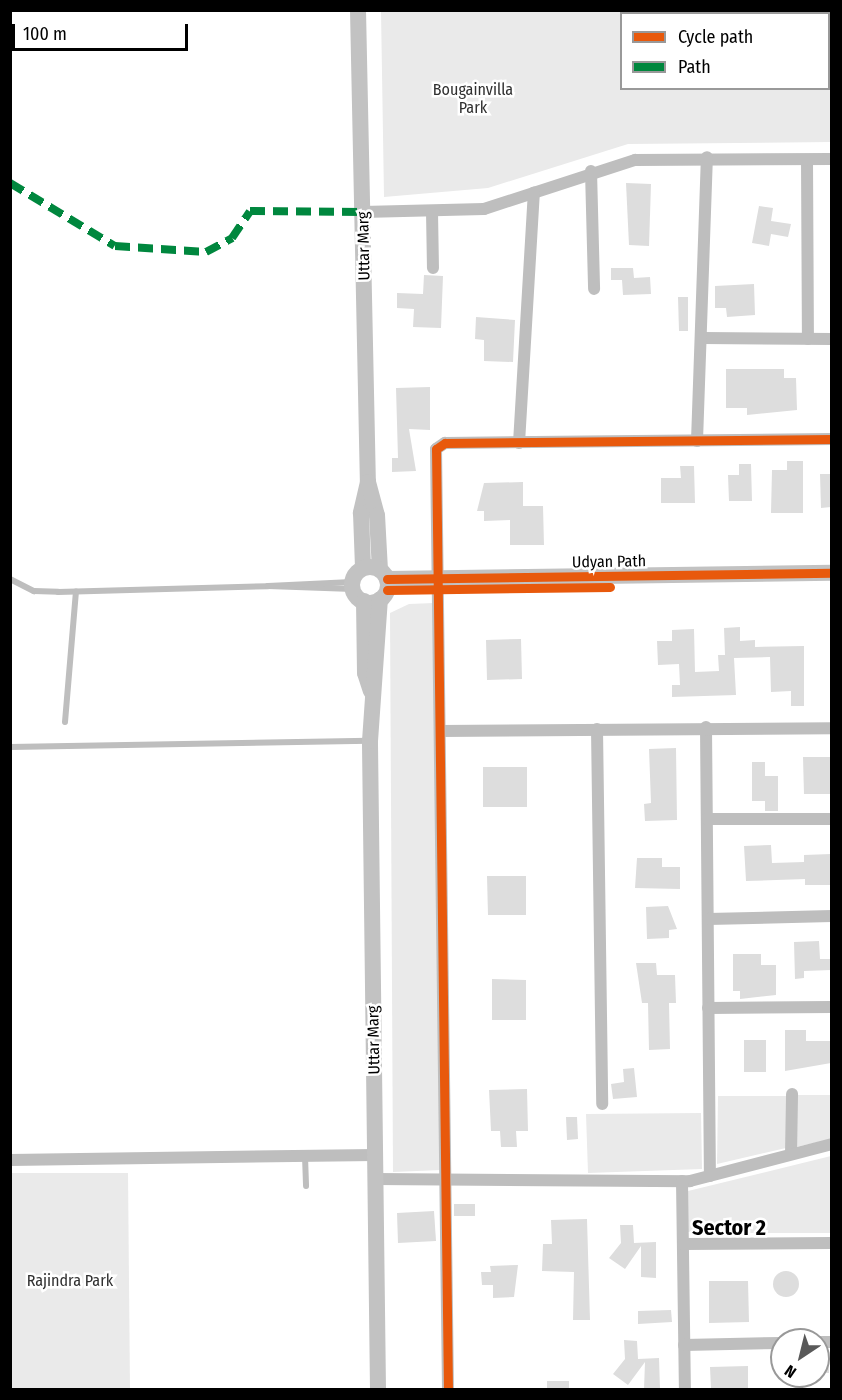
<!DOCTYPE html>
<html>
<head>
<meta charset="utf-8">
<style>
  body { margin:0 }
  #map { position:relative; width:842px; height:1400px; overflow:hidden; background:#fff; font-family:"Fira Sans Condensed",sans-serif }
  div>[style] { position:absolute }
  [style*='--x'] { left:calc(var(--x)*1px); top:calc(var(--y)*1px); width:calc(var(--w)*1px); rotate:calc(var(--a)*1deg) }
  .green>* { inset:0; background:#eaeaea }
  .building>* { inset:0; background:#ddd }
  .round { border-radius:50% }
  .service>* { height:6px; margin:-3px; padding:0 3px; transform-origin:3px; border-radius:3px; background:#bebebe }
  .minor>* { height:12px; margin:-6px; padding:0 6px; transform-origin:6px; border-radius:6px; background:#bebebe }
  .secondary>* { height:16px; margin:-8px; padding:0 8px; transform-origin:8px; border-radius:8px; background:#c2c2c2 }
  .secondary>.ring { margin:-8px; padding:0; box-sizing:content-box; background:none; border:16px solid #c2c2c2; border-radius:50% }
  .quiet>* { height:8px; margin-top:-4px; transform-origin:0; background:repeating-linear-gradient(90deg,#00873e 0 15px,transparent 0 23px) }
  .cycleway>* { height:9px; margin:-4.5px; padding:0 4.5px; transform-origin:4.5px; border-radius:4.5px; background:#e8590c }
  span { translate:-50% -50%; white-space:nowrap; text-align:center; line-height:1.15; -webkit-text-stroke:5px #fff; paint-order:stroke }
  .park-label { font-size:16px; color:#303030 }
  .street-label { font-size:16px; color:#000 }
  .district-label { font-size:22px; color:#000; font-weight:700 }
  .frame { position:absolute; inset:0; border:12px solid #000; pointer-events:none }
  .legend { position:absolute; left:620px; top:12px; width:210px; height:78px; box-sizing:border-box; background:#fff; border:2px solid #999; margin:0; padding:8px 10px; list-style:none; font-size:18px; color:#000 }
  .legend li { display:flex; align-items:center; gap:12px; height:30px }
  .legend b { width:30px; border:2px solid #999 }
  .north { position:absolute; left:770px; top:1328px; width:60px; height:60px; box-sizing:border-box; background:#fff; border:2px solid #999; border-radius:50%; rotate:215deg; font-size:16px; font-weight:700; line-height:24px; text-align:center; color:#000 }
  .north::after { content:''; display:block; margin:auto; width:21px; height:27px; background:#595959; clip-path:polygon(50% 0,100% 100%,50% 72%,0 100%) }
  .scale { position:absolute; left:12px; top:24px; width:176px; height:27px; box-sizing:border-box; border:3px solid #000; border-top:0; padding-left:8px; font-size:18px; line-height:21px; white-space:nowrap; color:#000; -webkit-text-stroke:4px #fff; paint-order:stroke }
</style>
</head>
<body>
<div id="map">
  <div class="green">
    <i style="clip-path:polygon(evenodd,381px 11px,831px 11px,831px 142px,628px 144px,488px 188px,384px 197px,381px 11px,622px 14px,828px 14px,828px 88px,622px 88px,622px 14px)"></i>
    <i style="clip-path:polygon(434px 603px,441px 1170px,393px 1172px,390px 613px,409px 604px)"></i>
    <i style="clip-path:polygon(797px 1095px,831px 1095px,831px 1139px,796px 1147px)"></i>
    <i style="clip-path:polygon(718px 1096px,786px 1096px,786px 1148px,717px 1164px)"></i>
    <i style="clip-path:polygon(701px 1113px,702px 1169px,588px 1173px,586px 1114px)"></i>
    <i style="clip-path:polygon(831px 1156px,831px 1233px,688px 1233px,688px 1191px)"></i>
    <i style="clip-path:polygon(10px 1173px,128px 1173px,130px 1389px,11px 1389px)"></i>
  </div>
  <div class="building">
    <i style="clip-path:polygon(626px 183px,651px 184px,649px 246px,629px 245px)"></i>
    <i style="clip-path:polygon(759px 206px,773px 208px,771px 221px,791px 224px,788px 237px,771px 234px,769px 246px,752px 243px)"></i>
    <i style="clip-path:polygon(611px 268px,633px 268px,634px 278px,650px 277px,651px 294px,623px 295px,622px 280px,611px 280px)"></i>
    <i style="clip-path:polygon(424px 275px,443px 276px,441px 328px,413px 327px,414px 309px,397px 308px,397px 293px,423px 294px)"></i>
    <i style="clip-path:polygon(754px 284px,755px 315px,727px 317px,726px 308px,715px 308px,715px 286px)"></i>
    <i style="clip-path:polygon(678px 297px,688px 297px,688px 331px,679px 331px)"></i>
    <i style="clip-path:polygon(476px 317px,515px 320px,513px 362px,484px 361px,484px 340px,475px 339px)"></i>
    <i style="clip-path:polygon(726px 369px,784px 369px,784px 378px,796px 378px,797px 410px,747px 415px,747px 408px,726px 408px)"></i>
    <i style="clip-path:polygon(430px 387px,430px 430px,409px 429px,416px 471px,392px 472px,392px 458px,398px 458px,396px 388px)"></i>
    <i style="clip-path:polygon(787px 461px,803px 461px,803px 513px,771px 513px,772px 470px,787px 470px)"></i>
    <i style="clip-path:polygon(739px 464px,751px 464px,752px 501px,729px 501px,728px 475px,739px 475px)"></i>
    <i style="clip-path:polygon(680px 466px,694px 466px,695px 503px,661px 503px,661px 478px,681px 478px)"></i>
    <i style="clip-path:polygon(820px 474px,831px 474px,831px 507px,821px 508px)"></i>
    <i style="clip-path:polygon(523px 482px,523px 506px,543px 506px,544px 545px,510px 545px,510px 520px,484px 521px,484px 511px,477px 511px,484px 483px)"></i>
    <i style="clip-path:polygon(740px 627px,740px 641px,755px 640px,755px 647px,804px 646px,804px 706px,791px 706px,791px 691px,771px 692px,770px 657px,734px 658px,736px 695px,672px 697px,672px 685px,680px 685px,679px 664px,658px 665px,657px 641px,672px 641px,672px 630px,694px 629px,695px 672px,719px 671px,718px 655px,725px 655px,724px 628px)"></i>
    <i style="clip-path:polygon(521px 639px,522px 679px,487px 680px,486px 640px)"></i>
    <i style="clip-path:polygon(676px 748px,677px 820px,645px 821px,644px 804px,651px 803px,649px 749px)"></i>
    <i style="clip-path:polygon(803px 757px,831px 757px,831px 794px,804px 794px)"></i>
    <i style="clip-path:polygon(752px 762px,765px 762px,765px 776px,778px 776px,778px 811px,765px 811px,765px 801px,752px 801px)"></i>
    <i style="clip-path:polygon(483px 767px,527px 767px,527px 807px,483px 807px)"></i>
    <i style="clip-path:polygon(771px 845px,772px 863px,804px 862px,804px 855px,831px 854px,831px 885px,805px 885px,805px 879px,746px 881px,744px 846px)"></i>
    <i style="clip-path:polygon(637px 858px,662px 858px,662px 867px,680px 867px,680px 889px,635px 888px)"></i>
    <i style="clip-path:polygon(487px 876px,526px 876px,526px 915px,488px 915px)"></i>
    <i style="clip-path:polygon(668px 906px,677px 929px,669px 930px,669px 938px,647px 939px,646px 907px)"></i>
    <i style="clip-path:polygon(819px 941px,820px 959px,831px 959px,831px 970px,804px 971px,804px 978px,795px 979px,794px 942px)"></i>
    <i style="clip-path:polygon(733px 954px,761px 954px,761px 965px,776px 965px,776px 995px,740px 999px,740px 991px,733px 991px)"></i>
    <i style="clip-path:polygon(636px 963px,656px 963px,657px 975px,675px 975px,676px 1003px,669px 1003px,670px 1049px,649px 1050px,648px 1003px,642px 1003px)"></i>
    <i style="clip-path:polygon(492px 979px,526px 980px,526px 1020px,492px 1020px)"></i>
    <i style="clip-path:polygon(785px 1030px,806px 1030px,806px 1041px,831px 1041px,831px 1063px,785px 1071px)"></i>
    <i style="clip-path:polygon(744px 1040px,766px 1040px,766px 1072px,744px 1072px)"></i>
    <i style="clip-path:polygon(634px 1068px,637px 1097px,613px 1099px,611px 1084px,624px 1082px,623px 1069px)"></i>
    <i style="clip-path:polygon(527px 1089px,528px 1131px,516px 1131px,517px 1147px,501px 1147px,500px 1131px,491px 1131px,489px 1090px)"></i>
    <i style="clip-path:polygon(566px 1117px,577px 1117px,578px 1139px,567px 1140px)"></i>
    <i style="clip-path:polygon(454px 1204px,475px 1204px,475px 1216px,454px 1216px)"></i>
    <i style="clip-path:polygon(434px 1211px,436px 1241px,398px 1243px,397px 1213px)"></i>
    <i style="clip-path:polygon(587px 1219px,590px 1320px,573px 1320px,574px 1272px,542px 1271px,543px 1244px,552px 1244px,551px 1220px)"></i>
    <i style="clip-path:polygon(620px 1225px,633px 1225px,634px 1243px,656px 1242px,656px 1278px,641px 1277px,641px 1246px,625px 1269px,609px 1258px,621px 1243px)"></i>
    <i style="clip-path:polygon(518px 1265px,514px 1297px,493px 1298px,493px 1285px,482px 1285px,481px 1272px,491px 1272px,490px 1266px)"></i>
    <i class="round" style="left:773px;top:1271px;width:26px;height:26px"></i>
    <i style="clip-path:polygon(709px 1281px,748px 1281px,749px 1322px,709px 1323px)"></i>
    <i style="clip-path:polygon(671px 1310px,672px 1322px,638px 1324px,638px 1311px)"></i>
    <i style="clip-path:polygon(624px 1340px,637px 1341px,638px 1359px,659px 1358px,660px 1389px,644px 1389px,645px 1362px,628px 1385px,613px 1374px,625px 1359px)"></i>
    <i style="clip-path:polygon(829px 1355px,829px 1373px,818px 1373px,818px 1356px)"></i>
    <i style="clip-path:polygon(748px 1366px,748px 1389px,711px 1389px,710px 1367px)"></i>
    <i style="clip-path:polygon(547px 1381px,569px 1381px,569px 1389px,547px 1389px)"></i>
  </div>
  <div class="service">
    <i style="--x:10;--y:579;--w:27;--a:27"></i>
    <i style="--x:34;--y:591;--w:24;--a:2"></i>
    <i style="--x:58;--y:592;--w:210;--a:-1.6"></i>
    <i style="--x:268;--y:586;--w:85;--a:2"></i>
    <i style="--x:268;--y:586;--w:84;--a:-2.7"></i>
    <i style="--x:65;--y:722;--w:131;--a:-85.2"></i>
    <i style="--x:10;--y:747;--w:359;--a:-1"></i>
    <i style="--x:305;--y:1156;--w:30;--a:88"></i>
  </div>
  <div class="minor">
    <i style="--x:807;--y:160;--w:179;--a:89.7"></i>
    <i style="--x:591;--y:171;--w:118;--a:88.5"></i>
    <i style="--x:363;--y:212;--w:121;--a:-1.4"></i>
    <i style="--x:484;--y:209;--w:159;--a:-18"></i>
    <i style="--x:635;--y:160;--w:197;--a:-0.3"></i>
    <i style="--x:432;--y:212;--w:56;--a:89"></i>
    <i style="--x:703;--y:338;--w:129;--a:0.4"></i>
    <i style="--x:697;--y:441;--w:284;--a:-88"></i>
    <i style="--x:519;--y:443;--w:251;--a:-86.6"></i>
    <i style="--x:706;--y:727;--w:449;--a:89.5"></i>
    <i style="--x:597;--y:729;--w:375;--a:89.2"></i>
    <i style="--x:440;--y:731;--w:392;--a:-0.4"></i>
    <i style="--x:707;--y:819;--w:125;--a:0"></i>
    <i style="--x:708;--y:919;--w:124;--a:-1.4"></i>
    <i style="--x:708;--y:1008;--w:124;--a:-0.5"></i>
    <i style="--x:791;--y:1154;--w:60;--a:-89"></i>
    <i style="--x:10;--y:1160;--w:365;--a:-0.8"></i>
    <i style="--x:375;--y:1179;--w:315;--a:0.4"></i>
    <i style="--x:690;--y:1181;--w:147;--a:-14.6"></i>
    <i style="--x:682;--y:1181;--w:209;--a:89.2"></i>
    <i style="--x:683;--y:1244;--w:149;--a:-0.4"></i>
    <i style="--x:818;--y:1342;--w:14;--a:0"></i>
    <i style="--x:684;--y:1345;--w:98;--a:-1.2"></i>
    <i style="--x:448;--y:1390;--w:941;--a:-90.73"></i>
    <i style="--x:436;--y:449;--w:11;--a:-34"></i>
    <i style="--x:445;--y:443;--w:387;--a:-0.6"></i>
  </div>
  <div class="secondary">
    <i style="--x:358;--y:10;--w:472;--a:88.8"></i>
    <i style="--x:368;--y:482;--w:32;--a:103"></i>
    <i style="--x:361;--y:513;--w:55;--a:87.9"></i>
    <i style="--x:368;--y:482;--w:34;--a:75"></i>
    <i style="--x:377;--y:515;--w:55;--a:86.9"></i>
    <i class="ring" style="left:352px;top:567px;width:20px;height:20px"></i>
    <i style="--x:387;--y:579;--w:445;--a:-0.8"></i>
    <i style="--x:364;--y:601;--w:72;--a:89.2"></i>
    <i style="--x:365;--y:673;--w:19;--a:72"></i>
    <i style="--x:378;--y:1390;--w:649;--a:-90.71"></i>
    <i style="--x:370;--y:741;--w:142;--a:-86"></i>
  </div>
  <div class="quiet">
    <i style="--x:10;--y:183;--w:122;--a:31"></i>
    <i style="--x:115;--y:246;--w:91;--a:3.8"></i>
    <i style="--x:206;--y:252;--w:30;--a:-28"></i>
    <i style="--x:232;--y:238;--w:32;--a:-56"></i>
    <i style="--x:250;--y:211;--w:113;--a:0.5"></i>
  </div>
  <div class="cycleway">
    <i style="--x:387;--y:579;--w:445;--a:-0.8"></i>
    <i style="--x:387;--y:590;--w:223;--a:-0.8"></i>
    <i style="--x:448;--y:1390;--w:941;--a:-90.73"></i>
    <i style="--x:436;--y:449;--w:11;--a:-34"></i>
    <i style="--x:445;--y:443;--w:387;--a:-0.6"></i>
  </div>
  <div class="park-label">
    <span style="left:473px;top:99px">Bougainvilla<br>Park</span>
    <span style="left:70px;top:1281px">Rajindra Park</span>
  </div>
  <div class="street-label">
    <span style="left:364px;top:246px;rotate:-91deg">Uttar Marg</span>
    <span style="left:609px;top:562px;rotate:-1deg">Udyan Path</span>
    <span style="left:374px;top:1040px;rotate:-91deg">Uttar Marg</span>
  </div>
  <div class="district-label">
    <span style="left:729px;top:1228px">Sector 2</span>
  </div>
  <div class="frame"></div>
  <ul class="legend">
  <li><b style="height:8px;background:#e8590c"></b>Cycle path</li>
  <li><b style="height:8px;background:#00873e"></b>Path</li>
  </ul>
  <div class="north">N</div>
  <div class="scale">100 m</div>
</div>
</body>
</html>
